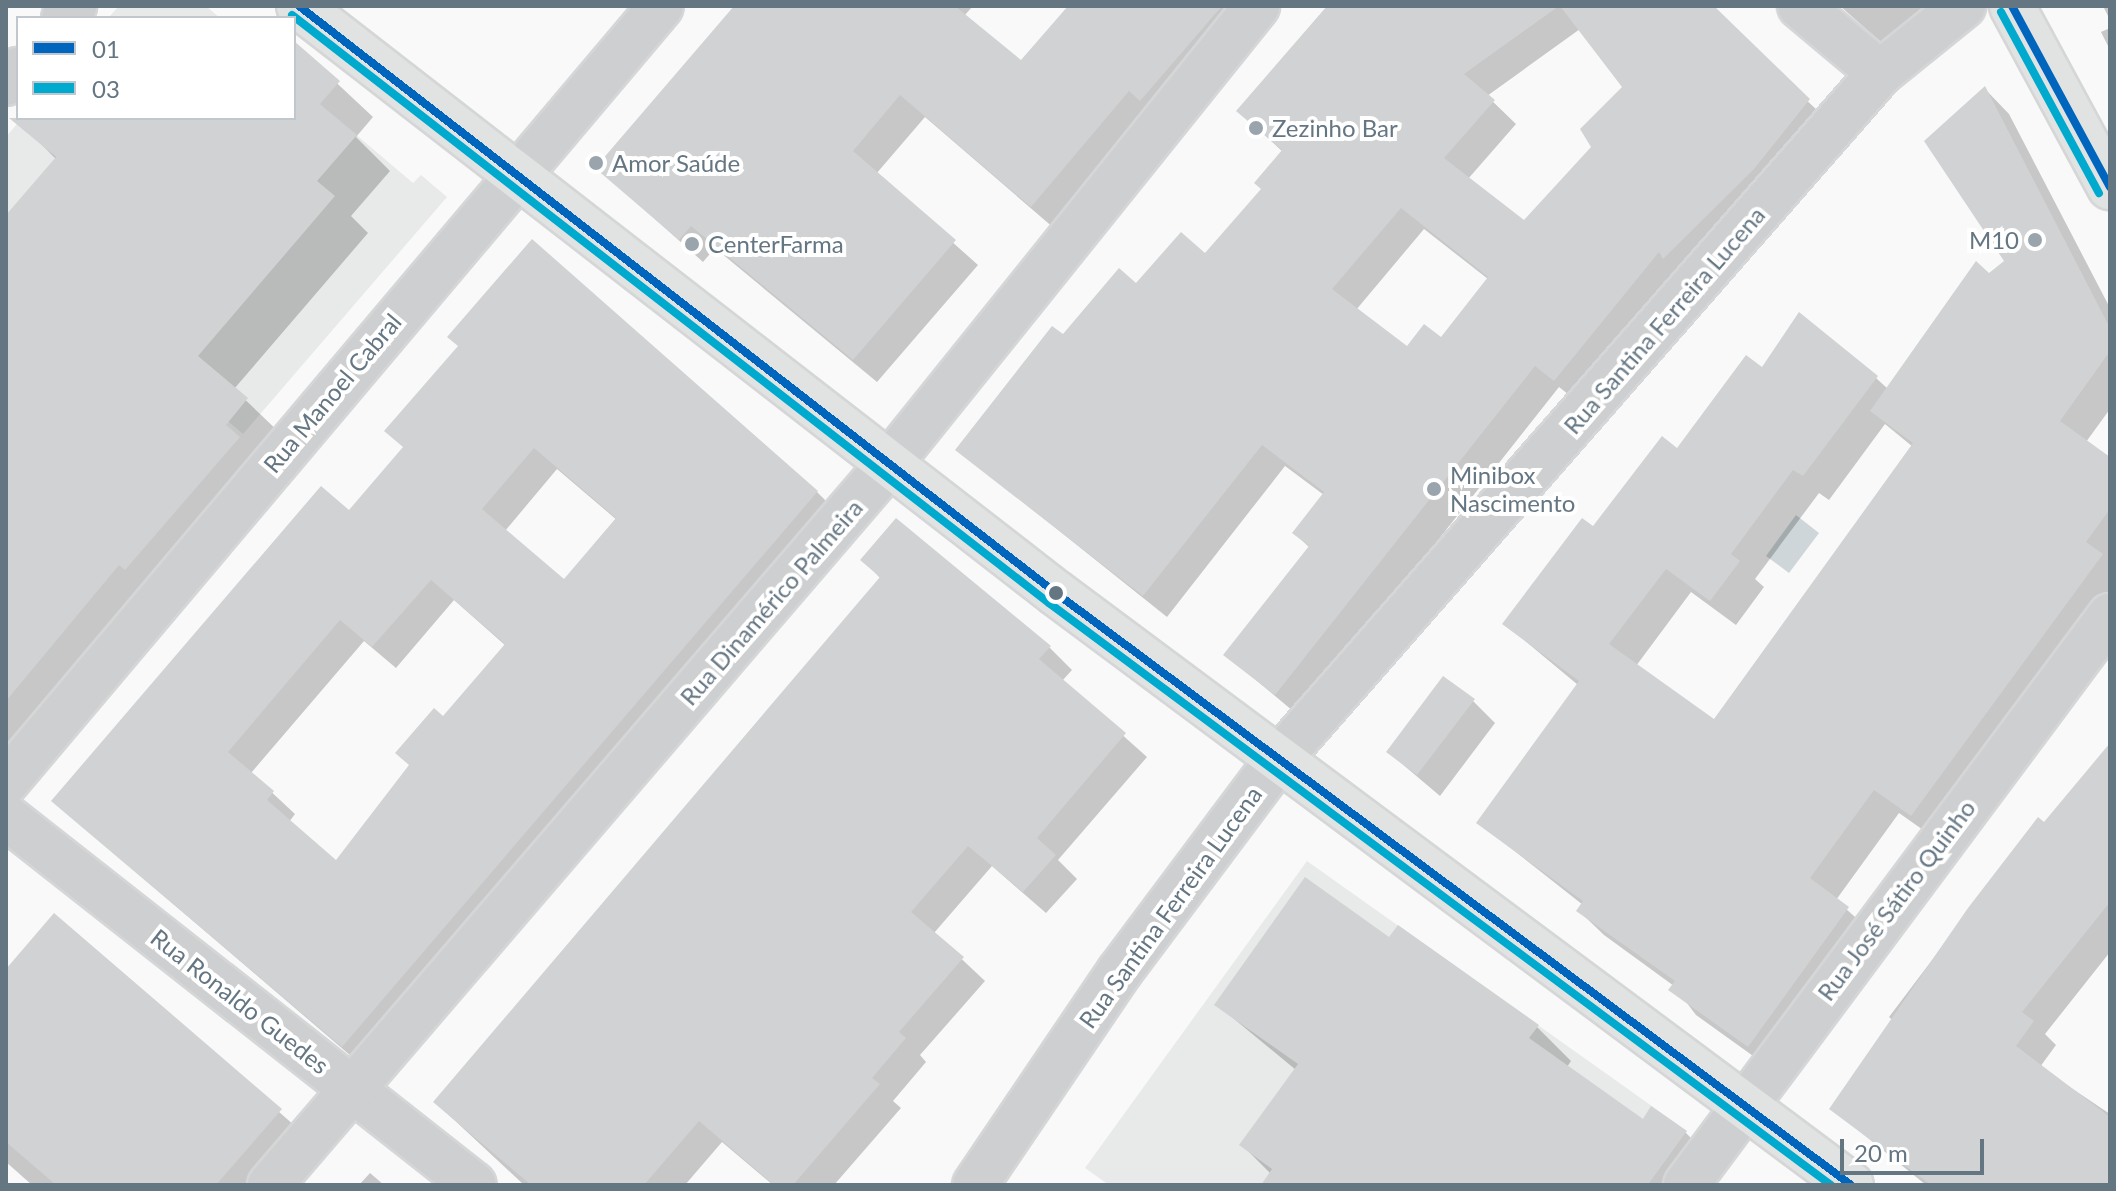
<!DOCTYPE html>
<html>
<head>
<meta charset="utf-8">
<style>
  body { margin:0 }
  #map { position:relative; width:2116px; height:1191px; overflow:hidden; background:#f9f9f9; font-family:Lato,sans-serif }
  div>[style] { position:absolute }
  [style*='--x'] { left:calc(var(--x)*1px); top:calc(var(--y)*1px); width:calc(var(--w)*1px); rotate:calc(var(--a)*1deg) }
  .built>* { inset:0; background:#e8e9e9 }
  .water>* { inset:0; background:#ced6d9 }
  .shadow>* { inset:0; background:#0003 }
  .building>* { inset:0; background:#d0d2d3 }
  .roads { filter:drop-shadow(2px 0 #d5d6d7) drop-shadow(-2px 0 #d5d6d7) drop-shadow(0 2px #d5d6d7) drop-shadow(0 -2px #d5d6d7) }
  .minor>* { height:44px; margin:-22px; padding:0 22px; transform-origin:22px; border-radius:22px; background:#cecfd0 }
  .primary>* { height:44px; margin:-22px; padding:0 22px; transform-origin:22px; border-radius:22px; background:#e1e2e2 }
  .bus-1>* { height:8px; margin:-4px; padding:0 4px; transform-origin:4px; border-radius:4px; background:#0065bd }
  .bus-2>* { height:8px; margin:-4px; padding:0 4px; transform-origin:4px; border-radius:4px; background:#00a9ce }
  .dots>* { width:22px; height:22px; translate:-50% -50%; box-sizing:border-box; border:4px solid #fff; border-radius:50% }
  span { translate:-50% -50%; white-space:nowrap; text-align:center; line-height:1.15; -webkit-text-stroke:8px #fff; paint-order:stroke }
  .poi-label { font-size:24px; color:#657683 }
  .left { translate:0 -50%; text-align:left }
  .right { translate:-100% -50%; text-align:right }
  .street-label { font-size:24px; color:#657683 }
  .frame { position:absolute; inset:0; border:8px solid #657683; pointer-events:none }
  .legend { position:absolute; left:16px; top:16px; width:280px; height:104px; box-sizing:border-box; background:#fff; border:2px solid #c1c8cd; margin:0; padding:10px 14px; list-style:none; font-size:24px; color:#657683 }
  .legend li { display:flex; align-items:center; gap:16px; height:40px }
  .legend b { width:40px; border:2px solid #c1c8cd }
  .scale { position:absolute; left:1840px; top:1139px; width:144px; height:36px; box-sizing:border-box; border:4px solid #657683; border-top:0; padding-left:10px; font-size:24px; line-height:28px; white-space:nowrap; color:#657683; -webkit-text-stroke:6px #fff; paint-order:stroke }
</style>
</head>
<body>
<div id="map">
  <div class="built">
    <i style="clip-path:polygon(119px 6px,206px 6px,220px 18px,108px 18px)"></i>
    <i style="clip-path:polygon(294px 82px,413px 183px,421px 175px,447px 197px,243px 434px,6px 232px,6px 137px,22px 118px,294px 118px)"></i>
    <i style="clip-path:polygon(1307px 861px,1687px 1131px,1648px 1185px,1109px 1185px,1085px 1168px)"></i>
  </div>
  <div class="water">
    <i style="clip-path:polygon(1796px 515px,1819px 533px,1789px 573px,1766px 556px)"></i>
  </div>
  <div class="shadow">
    <i style="clip-path:polygon(737px 6px,973px 6px,964px 16px,1021px 63px,1071px 6px,1265px 6px,1055px 229px,925px 117px,876px 174px,978px 265px,877px 382px,715px 248px,703px 262px,598px 168px)"></i>
    <i style="clip-path:polygon(evenodd,1329px 6px,1705px 6px,1831px 123px,1578px 402px,1559px 387px,1299px 716px,1226px 655px,1310px 548px,1294px 533px,1324px 495px,1285px 466px,1167px 617px,958px 450px,1063px 337px,1136px 285px,1206px 256px,1263px 189px,1283px 152px,1239px 111px,1329px 6px,1580px 29px,1624px 87px,1593px 147px,1524px 223px,1468px 179px,1516px 124px,1487px 96px,1580px 29px,1329px 6px,1424px 229px,1488px 279px,1442px 340px,1407px 349px,1356px 310px,1424px 229px)"></i>
    <i style="clip-path:polygon(1840px 6px,1949px 6px,1891px 51px)"></i>
    <i style="clip-path:polygon(2103px 6px,2110px 6px,2110px 20px)"></i>
    <i style="clip-path:polygon(2110px 28px,2110px 50px,2101px 32px)"></i>
    <i style="clip-path:polygon(294px 43px,373px 117px,356px 137px,390px 171px,351px 216px,368px 233px,234px 389px,281px 434px,6px 757px,6px 218px,57px 160px,34px 137px,50px 118px,294px 118px)"></i>
    <i style="clip-path:polygon(evenodd,1985px 89px,2009px 114px,2110px 308px,2110px 409px,2086px 442px,2110px 459px,2110px 603px,1936px 839px,1899px 813px,1836px 900px,1873px 933px,1774px 1071px,1696px 1015px,1674px 986px,1604px 935px,1579px 911px,1583px 905px,1479px 823px,1578px 685px,1505px 624px,1762px 370px,1876px 378px,1888px 389px,2007px 261px,1985px 89px,1885px 424px,1913px 447px,1715px 722px,1636px 666px,1691px 592px,1736px 625px,1764px 587px,1755px 579px,1819px 493px,1829px 500px,1885px 424px)"></i>
    <i style="clip-path:polygon(evenodd,460px 347px,817px 492px,839px 514px,365px 1068px,53px 801px,349px 513px,405px 449px,460px 347px,557px 469px,617px 520px,564px 582px,505px 531px,557px 469px,460px 347px,454px 600px,506px 646px,336px 863px,289px 822px,295px 814px,251px 773px,364px 641px,396px 668px,454px 600px)"></i>
    <i style="clip-path:polygon(896px 521px,1050px 648px,1072px 670px,1062px 681px,1147px 757px,1058px 860px,1077px 879px,1046px 913px,992px 866px,934px 933px,985px 981px,920px 1055px,926px 1062px,893px 1101px,901px 1108px,834px 1185px,773px 1185px,722px 1142px,685px 1185px,524px 1185px,435px 1102px,881px 579px,863px 560px)"></i>
    <i style="clip-path:polygon(1473px 701px,1495px 723px,1440px 796px,1388px 752px)"></i>
    <i style="clip-path:polygon(2110px 775px,2110px 952px,2045px 1034px,2056px 1045px,2040px 1067px,2110px 1114px,2110px 1185px,1926px 1185px,1832px 1109px,1897px 1024px,1889px 1017px,2038px 820px,2044px 825px)"></i>
    <i style="clip-path:polygon(54px 915px,303px 1133px,256px 1185px,32px 1185px,6px 1162px,6px 972px)"></i>
    <i style="clip-path:polygon(1390px 940px,1537px 1027px,1571px 1061px,1567px 1067px,1643px 1121px,1686px 1133px,1720px 1167px,1706px 1185px,1263px 1185px,1271px 1174px,1242px 1145px,1296px 1070px,1216px 1004px)"></i>
    <i style="clip-path:polygon(370px 1173px,384px 1185px,359px 1185px)"></i>
  </div>
  <div class="building">
    <i style="clip-path:polygon(734px 6px,955px 6px,1021px 60px,1068px 6px,1222px 6px,1140px 101px,1129px 91px,1031px 207px,900px 95px,853px 151px,956px 240px,853px 360px,691px 226px,679px 240px,595px 168px)"></i>
    <i style="clip-path:polygon(evenodd,1327px 6px,1559px 6px,1464px 74px,1495px 100px,1444px 158px,1524px 220px,1591px 147px,1580px 129px,1622px 87px,1560px 6px,1714px 6px,1810px 99px,1754px 169px,1663px 259px,1659px 252px,1554px 381px,1535px 366px,1275px 695px,1223px 655px,1309px 546px,1292px 533px,1324px 492px,1262px 445px,1143px 596px,955px 450px,1052px 326px,1063px 334px,1119px 268px,1136px 283px,1181px 232px,1205px 253px,1261px 189px,1254px 183px,1282px 150px,1236px 111px,1327px 6px,1401px 208px,1488px 277px,1441px 337px,1424px 324px,1407px 346px,1332px 289px,1401px 208px)"></i>
    <i style="clip-path:polygon(294px 41px,340px 81px,320px 104px,357px 135px,317px 181px,335px 196px,198px 356px,248px 398px,226px 425px,240px 437px,125px 570px,119px 565px,6px 701px,6px 215px,56px 157px,9px 118px,294px 118px)"></i>
    <i style="clip-path:polygon(1985px 86px,2110px 328px,2110px 351px,2060px 421px,2110px 457px,2110px 509px,2086px 542px,2103px 554px,1911px 816px,1874px 790px,1810px 878px,1849px 907px,1748px 1047px,1668px 990px,1675px 981px,1576px 911px,1583px 901px,1476px 823px,1579px 681px,1502px 624px,1582px 518px,1593px 526px,1662px 436px,1677px 448px,1746px 355px,1762px 367px,1799px 312px,1878px 376px,1803px 476px,1793px 470px,1731px 554px,1740px 561px,1710px 601px,1666px 569px,1609px 644px,1714px 719px,1913px 443px,1870px 411px,1976px 261px,1989px 273px,2004px 261px,1924px 141px)"></i>
    <i style="clip-path:polygon(evenodd,532px 239px,818px 491px,342px 1047px,51px 801px,321px 486px,349px 510px,403px 447px,384px 431px,458px 346px,447px 337px,532px 239px,534px 448px,616px 518px,564px 579px,482px 509px,534px 448px,532px 239px,431px 580px,505px 644px,443px 716px,434px 708px,395px 753px,409px 765px,336px 860px,267px 800px,274px 791px,228px 752px,340px 620px,372px 647px,431px 580px)"></i>
    <i style="clip-path:polygon(896px 518px,1051px 646px,1039px 659px,1126px 733px,1037px 838px,1056px 855px,1023px 892px,968px 846px,911px 912px,964px 957px,899px 1032px,906px 1038px,872px 1078px,880px 1084px,793px 1185px,774px 1185px,699px 1121px,644px 1185px,531px 1185px,433px 1102px,880px 577px,860px 560px)"></i>
    <i style="clip-path:polygon(1443px 676px,1475px 699px,1417px 775px,1386px 752px)"></i>
    <i style="clip-path:polygon(2110px 743px,2110px 902px,2022px 1012px,2034px 1021px,2016px 1046px,2110px 1117px,2110px 1185px,1931px 1185px,1829px 1109px,1968px 908px,2038px 817px,2044px 822px)"></i>
    <i style="clip-path:polygon(1305px 877px,1389px 937px,1398px 925px,1539px 1025px,1529px 1038px,1643px 1119px,1651px 1106px,1687px 1131px,1648px 1185px,1261px 1185px,1272px 1169px,1239px 1145px,1298px 1064px,1214px 1005px)"></i>
    <i style="clip-path:polygon(54px 913px,282px 1109px,216px 1185px,56px 1185px,6px 1142px,6px 969px)"></i>
  </div>
  <div class="roads">
    <div class="minor">
      <i style="--x:1800;--y:6;--w:104;--a:39.9"></i>
      <i style="--x:64;--y:18;--w:16;--a:-50"></i>
      <i style="--x:6;--y:83;--w:18;--a:-47"></i>
      <i style="--x:6;--y:782;--w:1015;--a:-49.83"></i>
      <i style="--x:6;--y:817;--w:595;--a:38.18"></i>
      <i style="--x:270;--y:1185;--w:950;--a:-49.35"></i>
      <i style="--x:889;--y:464;--w:588;--a:-51.22"></i>
      <i style="--x:975;--y:1185;--w:258;--a:-55.9"></i>
      <i style="--x:1120;--y:971;--w:264;--a:-53.2"></i>
      <i style="--x:1278;--y:760;--w:913;--a:-48.77"></i>
      <i style="--x:1880;--y:73;--w:107;--a:-38.9"></i>
      <i style="--x:1686;--y:1185;--w:710;--a:-53.31"></i>
    </div>
    <div class="primary">
      <i style="--x:299;--y:6;--w:958;--a:37.79"></i>
      <i style="--x:1056;--y:593;--w:991;--a:36.67"></i>
      <i style="--x:2012;--y:6;--w:206;--a:61.6"></i>
    </div>
  </div>
  <div class="bus-1">
    <i style="--x:299;--y:6;--w:958;--a:37.79"></i>
    <i style="--x:1056;--y:593;--w:991;--a:36.67"></i>
    <i style="--x:2012;--y:6;--w:206;--a:61.6"></i>
  </div>
  <div class="bus-2">
    <i style="--x:2001;--y:12;--w:206;--a:61.6"></i>
    <i style="--x:292;--y:15;--w:959;--a:37.84"></i>
    <i style="--x:1049;--y:603;--w:975;--a:36.66"></i>
  </div>
  <div class="dots">
    <i style="left:1256px;top:128px;background:#99a4ac"></i>
    <i style="left:596px;top:163px;background:#99a4ac"></i>
    <i style="left:2035px;top:240px;background:#99a4ac"></i>
    <i style="left:692px;top:244px;background:#99a4ac"></i>
    <i style="left:1434px;top:489px;background:#99a4ac"></i>
    <i style="left:1056px;top:593px;background:#657683"></i>
  </div>
  <div class="poi-label">
    <span class="left" style="left:1272px;top:128px">Zezinho Bar</span>
    <span class="left" style="left:612px;top:163px">Amor Saúde</span>
    <span class="right" style="left:2019px;top:240px">M10</span>
    <span class="left" style="left:708px;top:244px">CenterFarma</span>
    <span class="left" style="left:1450px;top:489px">Minibox<br>Nascimento</span>
  </div>
  <div class="street-label">
    <span style="left:1664px;top:320px;rotate:-49deg">Rua Santina Ferreira Lucena</span>
    <span style="left:332px;top:393px;rotate:-50deg">Rua Manoel Cabral</span>
    <span style="left:771px;top:602px;rotate:-49deg">Rua Dinamérico Palmeira</span>
    <span style="left:1896px;top:900px;rotate:-53deg">Rua José Sátiro Quinho</span>
    <span style="left:1170px;top:907px;rotate:-54deg">Rua Santina Ferreira Lucena</span>
    <span style="left:240px;top:1001px;rotate:38deg">Rua Ronaldo Guedes</span>
  </div>
  <div class="frame"></div>
  <ul class="legend">
  <li><b style="height:10px;background:#0065bd"></b>01</li>
  <li><b style="height:10px;background:#00a9ce"></b>03</li>
  </ul>
  <div class="scale">20 m</div>
</div>
</body>
</html>
